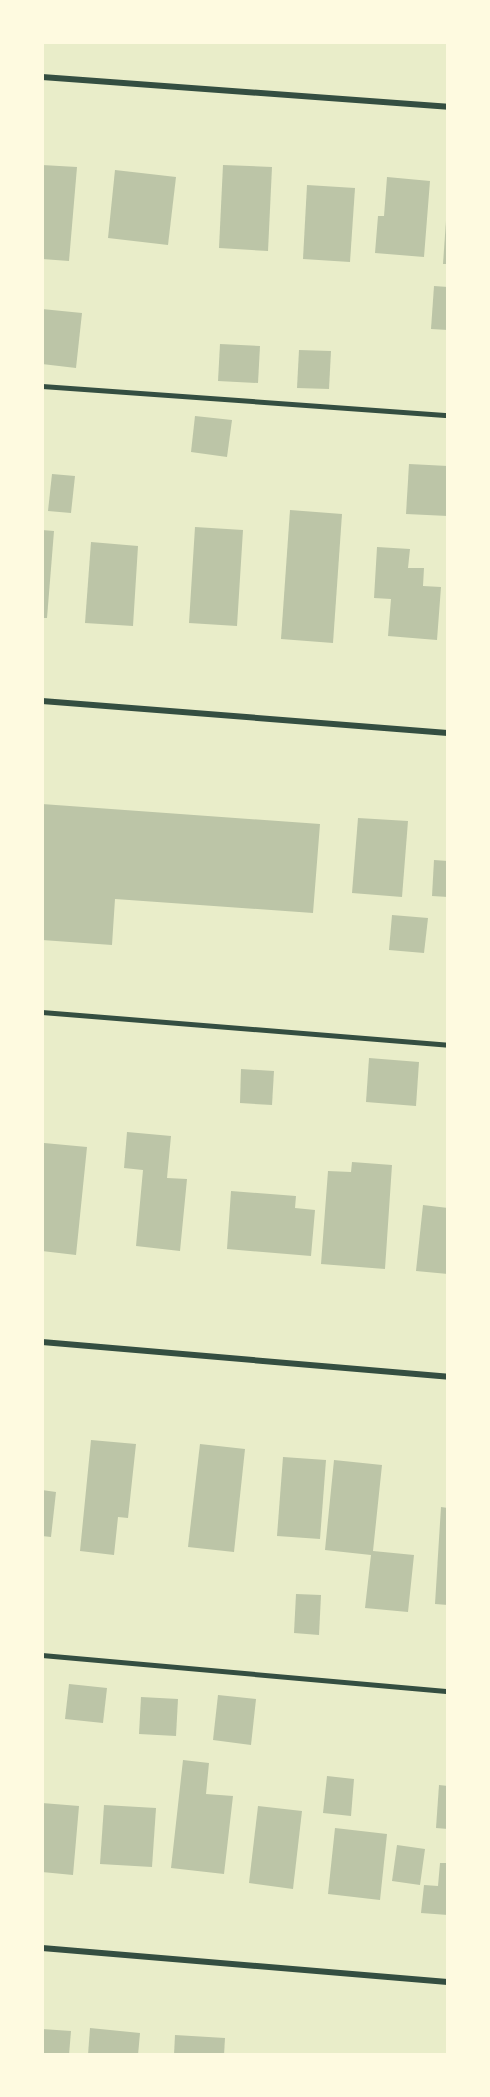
<!DOCTYPE html>
<html>
<head>
<meta charset="utf-8">
<style>
  body { margin:0 }
  #map { position:relative; width:490px; height:2097px; overflow:hidden; background:#e9edc9; font-family:"IBM Plex Serif",serif }
  div>[style] { position:absolute }
  [style*='--x'] { left:calc(var(--x)*1px); top:calc(var(--y)*1px); width:calc(var(--w)*1px); rotate:calc(var(--a)*1deg) }
  .building>* { inset:0; background:#bcc5a7 }
  .service>* { height:4.5px; margin:-2.25px; padding:0 2.25px; transform-origin:2.25px; border-radius:2.25px; background:#344e41 }
  .minor>* { height:6px; margin:-3px; padding:0 3px; transform-origin:3px; border-radius:3px; background:#344e41 }
  span { translate:-50% -50%; white-space:nowrap; text-align:center; line-height:1.15; -webkit-text-stroke:6px #fefae0; paint-order:stroke }
  .frame { position:absolute; inset:0; border:44px solid #fefae0; pointer-events:none }
</style>
</head>
<body>
<div id="map">
  <div class="building">
    <i style="clip-path:polygon(42px 165px,77px 167px,69px 261px,42px 259px)"></i>
    <i style="clip-path:polygon(223px 165px,272px 167px,268px 251px,219px 248px)"></i>
    <i style="clip-path:polygon(115px 170px,176px 177px,168px 245px,108px 238px)"></i>
    <i style="clip-path:polygon(387px 177px,430px 181px,424px 257px,375px 253px,378px 216px,384px 216px)"></i>
    <i style="clip-path:polygon(307px 185px,355px 188px,350px 262px,303px 259px)"></i>
    <i style="clip-path:polygon(446px 221px,448px 221px,448px 264px,443px 264px)"></i>
    <i style="clip-path:polygon(434px 286px,448px 287px,448px 330px,431px 329px)"></i>
    <i style="clip-path:polygon(42px 309px,82px 313px,76px 368px,42px 364px)"></i>
    <i style="clip-path:polygon(220px 344px,260px 346px,258px 383px,218px 381px)"></i>
    <i style="clip-path:polygon(299px 350px,331px 351px,329px 389px,297px 388px)"></i>
    <i style="clip-path:polygon(195px 416px,232px 420px,227px 457px,191px 452px)"></i>
    <i style="clip-path:polygon(409px 464px,448px 466px,448px 516px,406px 514px)"></i>
    <i style="clip-path:polygon(52px 474px,75px 476px,71px 513px,48px 511px)"></i>
    <i style="clip-path:polygon(290px 510px,342px 514px,333px 643px,281px 639px)"></i>
    <i style="clip-path:polygon(195px 527px,243px 530px,237px 626px,189px 623px)"></i>
    <i style="clip-path:polygon(42px 530px,54px 531px,47px 618px,42px 618px)"></i>
    <i style="clip-path:polygon(91px 542px,138px 546px,133px 626px,85px 623px)"></i>
    <i style="clip-path:polygon(377px 547px,410px 549px,408px 568px,424px 568px,423px 586px,441px 587px,437px 640px,388px 636px,391px 599px,374px 598px)"></i>
    <i style="clip-path:polygon(42px 804px,320px 824px,313px 913px,115px 899px,112px 945px,42px 940px)"></i>
    <i style="clip-path:polygon(358px 818px,408px 821px,402px 897px,352px 893px)"></i>
    <i style="clip-path:polygon(434px 860px,448px 861px,448px 897px,432px 896px)"></i>
    <i style="clip-path:polygon(392px 915px,428px 918px,424px 953px,389px 950px)"></i>
    <i style="clip-path:polygon(369px 1058px,419px 1062px,416px 1106px,366px 1102px)"></i>
    <i style="clip-path:polygon(241px 1069px,274px 1071px,272px 1105px,240px 1103px)"></i>
    <i style="clip-path:polygon(127px 1132px,171px 1136px,167px 1178px,187px 1179px,180px 1251px,136px 1246px,143px 1170px,124px 1168px)"></i>
    <i style="clip-path:polygon(44px 1143px,87px 1147px,76px 1255px,42px 1251px)"></i>
    <i style="clip-path:polygon(352px 1162px,392px 1165px,385px 1269px,321px 1264px,328px 1171px,351px 1172px)"></i>
    <i style="clip-path:polygon(231px 1191px,296px 1196px,295px 1208px,315px 1210px,311px 1256px,227px 1249px)"></i>
    <i style="clip-path:polygon(423px 1205px,448px 1208px,448px 1274px,416px 1271px)"></i>
    <i style="clip-path:polygon(91px 1440px,136px 1444px,128px 1518px,118px 1517px,114px 1555px,80px 1551px)"></i>
    <i style="clip-path:polygon(200px 1444px,245px 1449px,234px 1552px,188px 1547px)"></i>
    <i style="clip-path:polygon(283px 1457px,326px 1460px,320px 1539px,277px 1536px)"></i>
    <i style="clip-path:polygon(334px 1460px,382px 1465px,373px 1551px,414px 1555px,408px 1612px,365px 1608px,371px 1555px,325px 1550px)"></i>
    <i style="clip-path:polygon(42px 1490px,56px 1492px,51px 1537px,42px 1536px)"></i>
    <i style="clip-path:polygon(441px 1507px,448px 1508px,448px 1605px,435px 1604px)"></i>
    <i style="clip-path:polygon(296px 1594px,321px 1595px,319px 1635px,294px 1633px)"></i>
    <i style="clip-path:polygon(69px 1684px,107px 1688px,103px 1723px,65px 1719px)"></i>
    <i style="clip-path:polygon(218px 1695px,256px 1699px,251px 1745px,213px 1740px)"></i>
    <i style="clip-path:polygon(141px 1697px,178px 1699px,176px 1736px,139px 1734px)"></i>
    <i style="clip-path:polygon(183px 1760px,209px 1763px,206px 1794px,233px 1796px,224px 1874px,171px 1868px)"></i>
    <i style="clip-path:polygon(327px 1776px,354px 1779px,351px 1816px,323px 1813px)"></i>
    <i style="clip-path:polygon(439px 1785px,448px 1786px,448px 1829px,436px 1828px)"></i>
    <i style="clip-path:polygon(42px 1803px,79px 1806px,73px 1875px,42px 1872px)"></i>
    <i style="clip-path:polygon(104px 1805px,156px 1808px,152px 1867px,100px 1864px)"></i>
    <i style="clip-path:polygon(258px 1806px,302px 1811px,293px 1889px,249px 1883px)"></i>
    <i style="clip-path:polygon(335px 1828px,387px 1834px,380px 1900px,328px 1894px)"></i>
    <i style="clip-path:polygon(397px 1845px,425px 1849px,420px 1885px,392px 1881px)"></i>
    <i style="clip-path:polygon(440px 1863px,448px 1863px,448px 1915px,421px 1913px,424px 1885px,438px 1886px)"></i>
    <i style="clip-path:polygon(90px 2028px,140px 2033px,138px 2055px,88px 2055px)"></i>
    <i style="clip-path:polygon(42px 2029px,71px 2031px,69px 2055px,42px 2055px)"></i>
    <i style="clip-path:polygon(175px 2035px,225px 2038px,224px 2055px,174px 2055px)"></i>
  </div>
  <div class="service">
    <i style="--x:42;--y:386;--w:407;--a:4.1"></i>
    <i style="--x:42;--y:1012;--w:407;--a:4.6"></i>
    <i style="--x:42;--y:1655;--w:408;--a:5.1"></i>
  </div>
  <div class="minor">
    <i style="--x:42;--y:77;--w:407;--a:4.2"></i>
    <i style="--x:42;--y:701;--w:407;--a:4.5"></i>
    <i style="--x:42;--y:1342;--w:408;--a:4.9"></i>
    <i style="--x:42;--y:1948;--w:407;--a:4.8"></i>
  </div>
  <div class="frame"></div>
</div>
</body>
</html>
